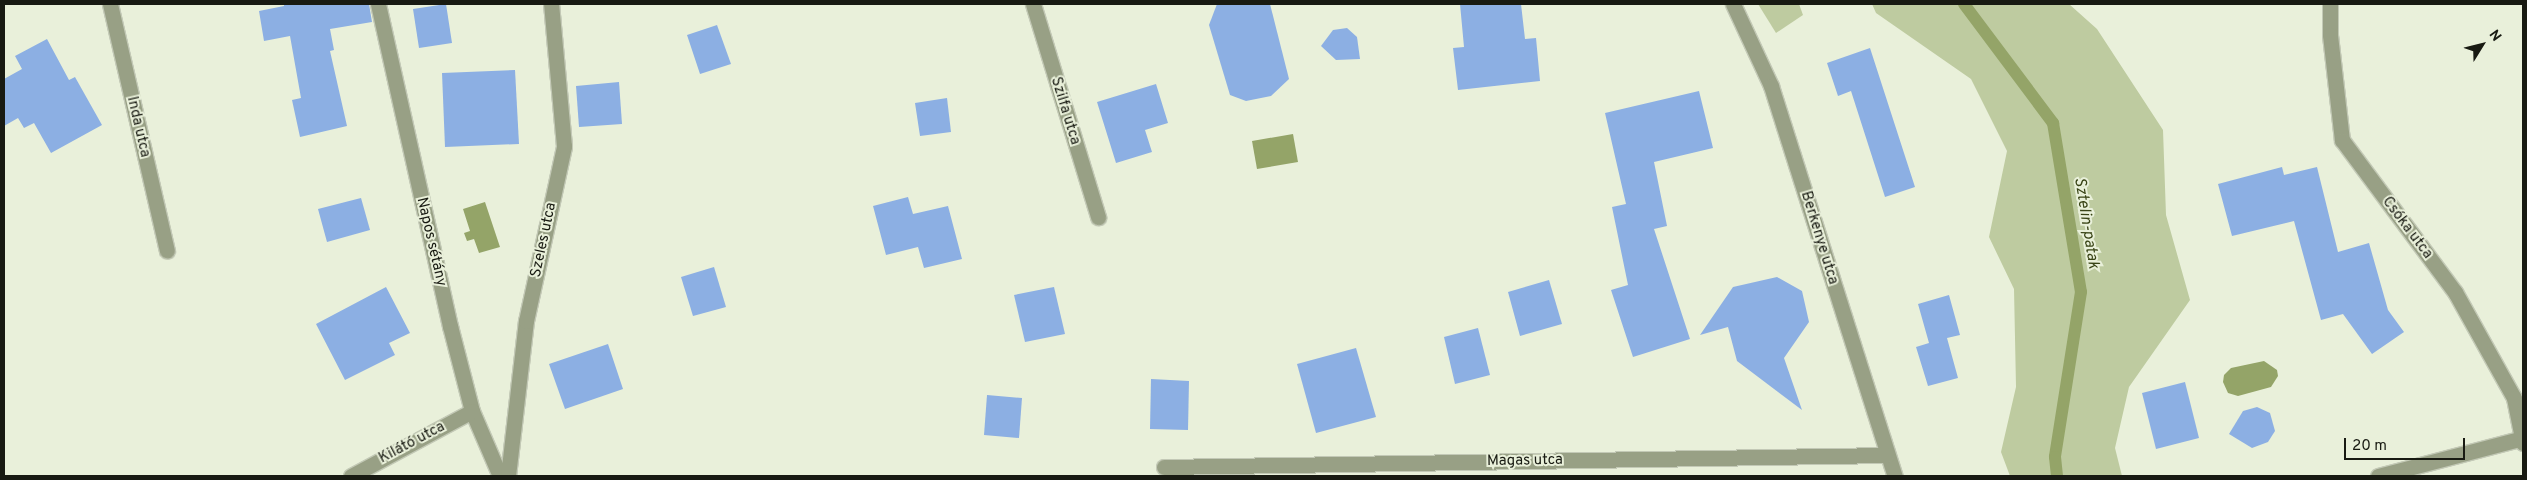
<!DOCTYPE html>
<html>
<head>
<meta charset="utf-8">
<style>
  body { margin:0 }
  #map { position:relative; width:2527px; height:480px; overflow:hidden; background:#e9f0da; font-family:Overpass,sans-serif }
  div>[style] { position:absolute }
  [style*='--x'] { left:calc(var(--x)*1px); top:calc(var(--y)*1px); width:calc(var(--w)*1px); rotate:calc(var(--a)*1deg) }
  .green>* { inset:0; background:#becba0 }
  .water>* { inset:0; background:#94a468 }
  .stream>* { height:12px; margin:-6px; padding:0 6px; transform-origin:6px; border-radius:6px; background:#94a468 }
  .building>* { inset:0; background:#8cafe3 }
  .roads { filter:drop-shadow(1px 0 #c3c9b6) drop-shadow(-1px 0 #c3c9b6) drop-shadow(0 1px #c3c9b6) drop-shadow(0 -1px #c3c9b6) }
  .minor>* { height:15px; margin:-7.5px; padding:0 7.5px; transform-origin:7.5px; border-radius:7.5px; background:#98a085 }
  span { translate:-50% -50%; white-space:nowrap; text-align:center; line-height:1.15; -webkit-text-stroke:4px #e9f0da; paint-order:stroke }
  .street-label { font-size:15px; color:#181a12 }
  .water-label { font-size:16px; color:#384315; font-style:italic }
  .frame { position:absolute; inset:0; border:5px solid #181a12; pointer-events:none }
  .north { position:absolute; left:2457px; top:20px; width:50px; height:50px; -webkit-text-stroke:4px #e9f0da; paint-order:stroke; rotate:54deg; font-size:14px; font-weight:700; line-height:20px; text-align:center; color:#181a12 }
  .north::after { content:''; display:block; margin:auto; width:18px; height:22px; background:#181a12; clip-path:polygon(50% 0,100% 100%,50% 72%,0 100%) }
  .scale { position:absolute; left:2344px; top:438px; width:121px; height:22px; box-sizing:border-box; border:2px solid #181a12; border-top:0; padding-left:6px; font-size:15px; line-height:18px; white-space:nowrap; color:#181a12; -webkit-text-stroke:4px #e9f0da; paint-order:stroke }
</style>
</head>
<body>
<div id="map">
  <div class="green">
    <i style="clip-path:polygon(1758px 4px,1799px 4px,1803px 15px,1776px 33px)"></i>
    <i style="clip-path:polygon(1872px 4px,2069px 4px,2097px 29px,2163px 130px,2166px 215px,2190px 300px,2129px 387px,2115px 448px,2122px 476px,2010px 476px,2001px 452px,2016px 387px,2014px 289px,1989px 237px,2007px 151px,1971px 79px,1876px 13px)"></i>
  </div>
  <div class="water">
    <i style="clip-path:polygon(1293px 134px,1298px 162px,1257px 169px,1252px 141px)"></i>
    <i style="clip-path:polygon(485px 202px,500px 247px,479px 253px,474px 239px,467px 241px,464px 233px,470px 231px,463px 209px)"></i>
    <i style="clip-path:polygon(2264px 361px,2277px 370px,2278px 376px,2271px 387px,2238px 396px,2228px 393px,2223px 382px,2224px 375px,2231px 368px)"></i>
  </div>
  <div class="stream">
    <i style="--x:1964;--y:4;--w:149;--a:53.2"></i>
    <i style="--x:2053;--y:123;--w:171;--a:80.6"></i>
    <i style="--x:2081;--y:292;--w:167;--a:99"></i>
    <i style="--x:2055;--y:457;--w:19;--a:84"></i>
  </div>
  <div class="building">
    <i style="clip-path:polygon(284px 4px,369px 4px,372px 22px,330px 29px,334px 50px,330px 51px,347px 126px,300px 137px,292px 100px,301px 98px,290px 36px,264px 41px,259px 11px,284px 6px)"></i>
    <i style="clip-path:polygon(446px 4px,452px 43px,419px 48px,413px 9px)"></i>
    <i style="clip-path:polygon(1217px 4px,1270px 4px,1289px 79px,1271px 96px,1246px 101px,1230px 95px,1209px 25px)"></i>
    <i style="clip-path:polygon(1460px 4px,1521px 4px,1525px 39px,1536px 38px,1540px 81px,1458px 90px,1453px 48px,1464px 47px)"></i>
    <i style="clip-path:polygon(717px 25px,731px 64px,700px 74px,687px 35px)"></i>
    <i style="clip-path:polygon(1347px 28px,1357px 37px,1360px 59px,1336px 60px,1321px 46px,1333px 30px)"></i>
    <i style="clip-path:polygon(47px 39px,69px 80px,75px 77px,102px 125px,51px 153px,34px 123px,24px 128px,18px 118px,4px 126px,4px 79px,22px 69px,15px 56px)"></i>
    <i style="clip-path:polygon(1870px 48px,1915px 187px,1885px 197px,1851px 91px,1838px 96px,1827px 63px)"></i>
    <i style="clip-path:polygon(515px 70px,519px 144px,445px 147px,442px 73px)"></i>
    <i style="clip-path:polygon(619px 82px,622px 124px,579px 127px,576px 86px)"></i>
    <i style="clip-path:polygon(1156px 84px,1168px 123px,1145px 130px,1152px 152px,1116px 163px,1097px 102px)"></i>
    <i style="clip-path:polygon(1699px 91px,1713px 148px,1654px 162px,1667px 226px,1654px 229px,1690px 339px,1633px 357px,1611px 290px,1628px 285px,1612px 207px,1626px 204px,1605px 113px)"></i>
    <i style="clip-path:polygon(947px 98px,951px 132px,920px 136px,915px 103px)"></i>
    <i style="clip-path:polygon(2282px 167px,2284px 175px,2317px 167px,2338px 252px,2369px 243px,2388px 310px,2404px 332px,2372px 354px,2343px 314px,2321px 320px,2294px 221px,2232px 236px,2218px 184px)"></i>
    <i style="clip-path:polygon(908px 197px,913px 214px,948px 206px,962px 259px,924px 268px,918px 247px,886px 255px,873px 206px)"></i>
    <i style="clip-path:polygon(361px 198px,370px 230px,327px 242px,318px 209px)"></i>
    <i style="clip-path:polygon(714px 267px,726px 307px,693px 316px,681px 277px)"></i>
    <i style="clip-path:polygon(1777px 277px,1802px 291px,1809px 322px,1784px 358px,1802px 410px,1737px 361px,1728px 327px,1700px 335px,1733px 287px)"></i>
    <i style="clip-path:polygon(1549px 280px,1562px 324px,1520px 336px,1508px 292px)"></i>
    <i style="clip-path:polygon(386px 287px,410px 333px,389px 343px,395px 355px,345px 380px,316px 324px)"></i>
    <i style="clip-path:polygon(1054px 287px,1065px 334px,1025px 342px,1014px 295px)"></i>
    <i style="clip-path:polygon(1949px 295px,1960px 335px,1947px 338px,1958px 378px,1928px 386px,1916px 347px,1929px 343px,1918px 304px)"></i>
    <i style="clip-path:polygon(1478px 328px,1490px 375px,1455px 384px,1444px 337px)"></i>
    <i style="clip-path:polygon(608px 344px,623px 389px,565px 409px,549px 364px)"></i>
    <i style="clip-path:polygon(1356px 348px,1376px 417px,1316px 433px,1297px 364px)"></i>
    <i style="clip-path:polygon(1151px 379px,1189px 381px,1188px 430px,1150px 429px)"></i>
    <i style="clip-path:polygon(2185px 382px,2199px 438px,2156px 449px,2142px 393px)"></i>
    <i style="clip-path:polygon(987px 395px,1022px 398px,1019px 438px,984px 435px)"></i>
    <i style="clip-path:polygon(2257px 407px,2270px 413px,2275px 431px,2268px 442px,2252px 448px,2229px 434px,2243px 411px)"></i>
  </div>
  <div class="roads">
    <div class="minor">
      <i style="--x:110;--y:4;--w:253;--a:77"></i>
      <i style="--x:378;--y:4;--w:330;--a:77.4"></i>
      <i style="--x:450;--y:326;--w:88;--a:75.5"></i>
      <i style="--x:472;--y:411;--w:71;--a:66.7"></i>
      <i style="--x:1033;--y:4;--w:223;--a:73"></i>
      <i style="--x:1733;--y:4;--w:90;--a:65.1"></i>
      <i style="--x:1771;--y:86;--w:409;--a:72.4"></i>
      <i style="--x:2330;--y:4;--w:31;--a:90"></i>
      <i style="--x:2330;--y:35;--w:106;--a:83.5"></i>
      <i style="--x:2342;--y:140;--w:189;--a:53.4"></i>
      <i style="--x:2455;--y:292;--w:121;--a:60.9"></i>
      <i style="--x:2514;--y:398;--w:46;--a:78.7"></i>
      <i style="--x:1164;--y:467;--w:723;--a:-0.95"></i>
      <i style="--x:351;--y:476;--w:137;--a:-28.2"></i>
      <i style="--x:508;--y:476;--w:156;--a:-83.4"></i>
      <i style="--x:526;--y:321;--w:179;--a:-77.7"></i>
      <i style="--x:564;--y:146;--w:143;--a:-95.2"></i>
      <i style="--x:2378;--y:476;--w:150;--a:-14.7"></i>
    </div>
  </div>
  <div class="street-label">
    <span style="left:1065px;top:111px;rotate:73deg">Szilfa utca</span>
    <span style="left:138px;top:127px;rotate:77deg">Inda utca</span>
    <span style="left:2407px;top:228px;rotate:53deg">Csóka utca</span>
    <span style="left:1819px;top:238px;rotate:73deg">Berkenye utca</span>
    <span style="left:544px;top:240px;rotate:-78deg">Szeles utca</span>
    <span style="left:431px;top:242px;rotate:77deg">Napos sétány</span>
    <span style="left:412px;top:443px;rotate:-28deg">Kilátó utca</span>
    <span style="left:1525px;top:461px;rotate:-1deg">Magas utca</span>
  </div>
  <div class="water-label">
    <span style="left:2086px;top:223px;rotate:81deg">Sztelin-patak</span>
  </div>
  <div class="frame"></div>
  <div class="north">N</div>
  <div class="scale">20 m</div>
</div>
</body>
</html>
